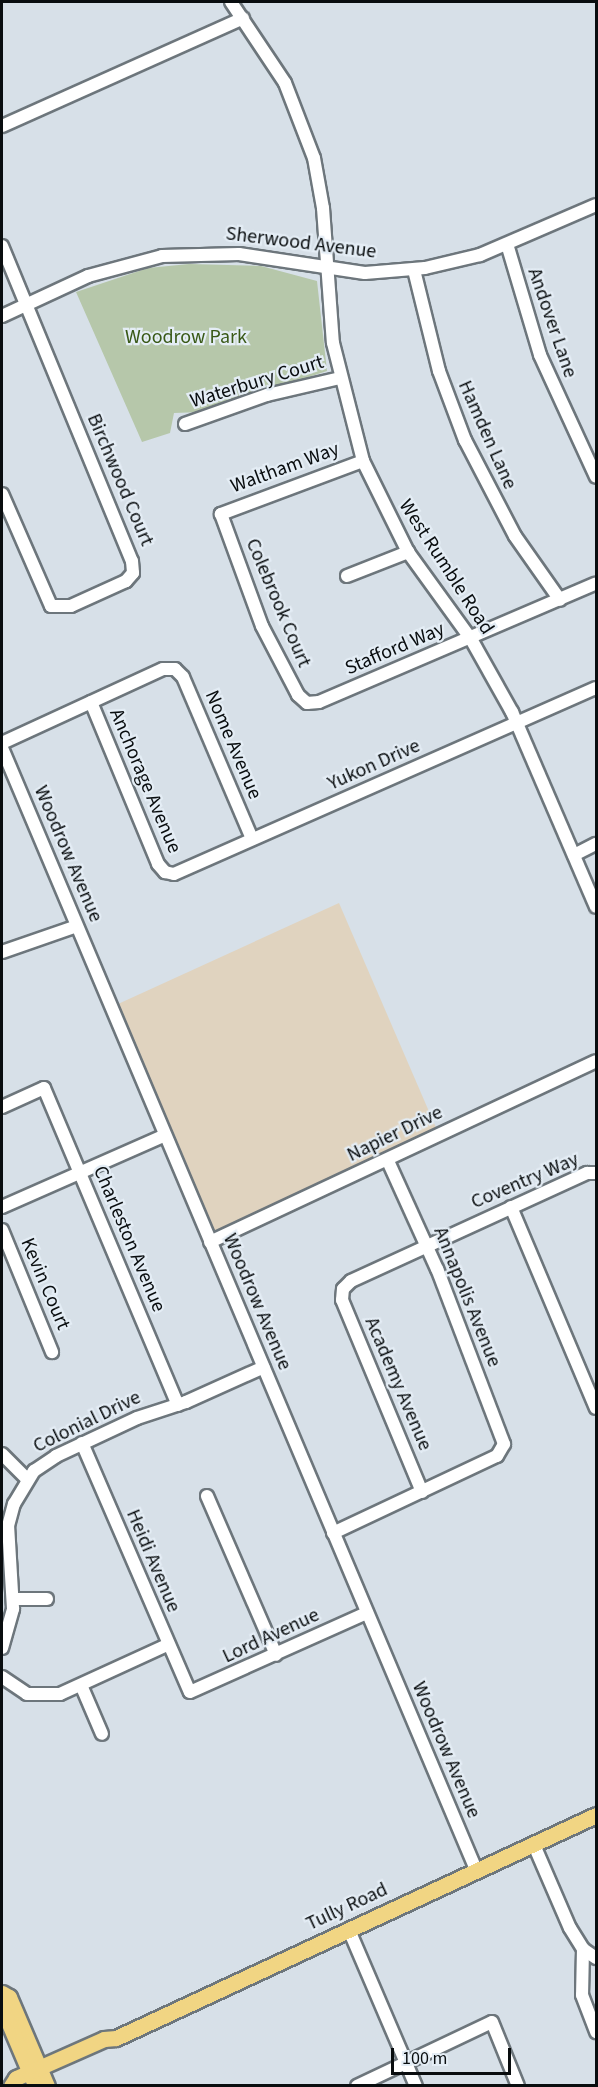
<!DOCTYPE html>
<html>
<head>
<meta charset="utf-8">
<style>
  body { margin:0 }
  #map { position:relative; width:598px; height:2087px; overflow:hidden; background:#d7e0e8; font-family:"Source Sans 3",sans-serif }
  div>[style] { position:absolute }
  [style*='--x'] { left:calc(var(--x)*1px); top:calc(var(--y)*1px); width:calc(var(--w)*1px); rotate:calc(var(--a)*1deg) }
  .education>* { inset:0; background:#e0d3bf }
  .green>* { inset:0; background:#b6c7aa }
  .roads { filter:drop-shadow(2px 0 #6d767c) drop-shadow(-2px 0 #6d767c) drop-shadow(0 2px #6d767c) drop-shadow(0 -2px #6d767c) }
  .minor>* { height:12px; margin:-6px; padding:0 6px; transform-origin:6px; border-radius:6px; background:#fff }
  .major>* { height:15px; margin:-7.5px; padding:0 7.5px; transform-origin:7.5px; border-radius:7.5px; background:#f1d583 }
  span { translate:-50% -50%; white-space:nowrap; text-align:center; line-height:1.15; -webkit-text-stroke:4.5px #e4edf5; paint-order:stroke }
  .street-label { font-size:20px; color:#090d0f }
  .park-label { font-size:20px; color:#395917 }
  .frame { position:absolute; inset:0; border:3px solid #090d0f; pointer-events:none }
  .scale { position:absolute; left:391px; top:2048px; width:120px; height:27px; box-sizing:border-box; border:3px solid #090d0f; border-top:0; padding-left:8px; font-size:18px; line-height:21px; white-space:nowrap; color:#090d0f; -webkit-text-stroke:4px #e4edf5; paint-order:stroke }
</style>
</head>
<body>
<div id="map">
  <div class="education">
    <i style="clip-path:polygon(339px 903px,437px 1130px,215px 1233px,118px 1004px)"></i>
  </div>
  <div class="green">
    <i style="clip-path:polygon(189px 264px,261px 266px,317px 281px,327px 371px,202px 412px,174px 413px,170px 433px,142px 442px,76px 292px,148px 268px)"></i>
  </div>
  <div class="roads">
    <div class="minor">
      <i style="--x:231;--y:2;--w:97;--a:56.3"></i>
      <i style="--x:285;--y:83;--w:80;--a:68.9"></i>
      <i style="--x:314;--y:158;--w:51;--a:79.8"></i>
      <i style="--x:323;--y:208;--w:135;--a:85.8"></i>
      <i style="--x:333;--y:343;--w:122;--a:75.7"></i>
      <i style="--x:363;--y:461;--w:102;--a:63.7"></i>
      <i style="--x:408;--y:552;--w:107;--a:54.1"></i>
      <i style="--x:471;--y:639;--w:84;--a:60.7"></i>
      <i style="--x:512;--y:712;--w:212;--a:66.7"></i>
      <i style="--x:2;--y:126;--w:264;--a:-24.1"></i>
      <i style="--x:507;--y:244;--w:116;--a:73.4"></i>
      <i style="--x:540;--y:355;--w:134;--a:65.3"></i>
      <i style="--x:2;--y:246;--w:341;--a:67.6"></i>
      <i style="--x:132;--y:561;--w:12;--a:85"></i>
      <i style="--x:133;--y:573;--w:11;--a:131"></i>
      <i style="--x:126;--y:581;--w:60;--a:155.6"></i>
      <i style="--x:71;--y:606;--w:20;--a:180"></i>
      <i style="--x:51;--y:606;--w:122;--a:-113.6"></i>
      <i style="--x:414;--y:270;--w:104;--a:76.1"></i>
      <i style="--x:439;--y:371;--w:74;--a:69.4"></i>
      <i style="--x:465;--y:440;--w:108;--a:62.5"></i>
      <i style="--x:515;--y:536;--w:78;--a:54.9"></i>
      <i style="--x:2;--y:316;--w:95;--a:-24.9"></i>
      <i style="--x:88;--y:276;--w:77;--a:-15.1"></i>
      <i style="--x:162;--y:256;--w:77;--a:-1.5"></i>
      <i style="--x:239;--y:254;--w:127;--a:8.6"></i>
      <i style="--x:365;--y:273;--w:60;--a:-4.8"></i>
      <i style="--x:425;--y:268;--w:57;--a:-13.3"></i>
      <i style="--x:480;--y:255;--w:126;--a:-23.3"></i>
      <i style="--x:185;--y:424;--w:87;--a:-19.5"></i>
      <i style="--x:267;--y:395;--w:75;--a:-13.1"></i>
      <i style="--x:363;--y:461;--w:152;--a:159.5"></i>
      <i style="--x:221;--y:514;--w:119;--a:69.9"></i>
      <i style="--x:262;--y:626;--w:78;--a:62.4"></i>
      <i style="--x:298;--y:695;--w:12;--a:42"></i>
      <i style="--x:307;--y:703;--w:12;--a:-5"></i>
      <i style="--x:319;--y:702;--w:301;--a:-23.2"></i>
      <i style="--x:347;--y:576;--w:66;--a:-21.5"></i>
      <i style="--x:91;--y:702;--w:175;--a:67.5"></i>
      <i style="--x:158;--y:864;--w:11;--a:49"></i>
      <i style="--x:165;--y:872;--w:9;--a:13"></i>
      <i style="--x:174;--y:874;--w:461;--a:-23.8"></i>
      <i style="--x:2;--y:743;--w:177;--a:-24.7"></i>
      <i style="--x:163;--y:669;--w:12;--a:0"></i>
      <i style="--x:175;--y:669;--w:11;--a:45"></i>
      <i style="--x:183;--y:677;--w:176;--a:66.9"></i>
      <i style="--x:2;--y:748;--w:1220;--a:67.09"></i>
      <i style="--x:574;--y:855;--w:25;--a:-27"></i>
      <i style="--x:2;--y:952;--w:79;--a:-19.1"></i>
      <i style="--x:2;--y:1107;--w:46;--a:-24.3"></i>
      <i style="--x:44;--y:1088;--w:344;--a:67.1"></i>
      <i style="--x:2;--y:1207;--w:178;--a:-23.8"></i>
      <i style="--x:511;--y:1207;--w:218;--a:67.1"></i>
      <i style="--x:2;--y:1230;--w:132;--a:67.7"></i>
      <i style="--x:210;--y:1242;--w:426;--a:-25.1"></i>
      <i style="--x:82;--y:1443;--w:271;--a:66.6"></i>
      <i style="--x:190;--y:1692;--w:194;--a:-24.1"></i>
      <i style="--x:2;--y:1454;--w:35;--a:45"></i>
      <i style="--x:422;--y:1492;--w:208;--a:-112.6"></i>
      <i style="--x:342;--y:1300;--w:11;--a:-85"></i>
      <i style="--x:343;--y:1289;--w:11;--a:-45"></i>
      <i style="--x:351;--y:1281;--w:260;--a:-24.6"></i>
      <i style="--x:587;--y:1173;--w:9;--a:0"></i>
      <i style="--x:207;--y:1496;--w:173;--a:66.5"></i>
      <i style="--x:333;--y:1533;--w:181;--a:-25.2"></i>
      <i style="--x:497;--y:1456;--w:14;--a:-60"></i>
      <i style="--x:504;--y:1444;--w:187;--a:-110.9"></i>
      <i style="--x:437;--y:1269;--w:119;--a:-114.4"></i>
      <i style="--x:13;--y:1599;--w:34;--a:0"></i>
      <i style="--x:2;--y:1648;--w:41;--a:-74.2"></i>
      <i style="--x:13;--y:1609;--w:83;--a:-93.4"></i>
      <i style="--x:8;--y:1526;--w:23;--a:-75"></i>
      <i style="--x:14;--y:1504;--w:39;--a:-59"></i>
      <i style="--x:34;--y:1471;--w:27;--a:-34"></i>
      <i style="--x:56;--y:1456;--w:89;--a:-25.1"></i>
      <i style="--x:137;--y:1418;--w:52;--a:-18.1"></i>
      <i style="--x:186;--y:1402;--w:85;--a:-24.2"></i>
      <i style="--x:2;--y:1677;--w:30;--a:34"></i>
      <i style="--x:27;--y:1694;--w:33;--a:0"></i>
      <i style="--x:60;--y:1694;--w:118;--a:-24.6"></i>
      <i style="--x:81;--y:1685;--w:53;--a:66.8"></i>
      <i style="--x:534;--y:1845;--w:90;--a:66.6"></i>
      <i style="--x:570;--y:1928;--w:25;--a:58"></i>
      <i style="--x:583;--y:1949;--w:16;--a:35"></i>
      <i style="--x:349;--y:1930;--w:170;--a:66.8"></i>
      <i style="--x:583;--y:1949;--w:46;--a:91.2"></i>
      <i style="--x:582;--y:1995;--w:40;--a:69"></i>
      <i style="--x:357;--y:2086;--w:149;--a:-25.4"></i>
      <i style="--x:492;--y:2022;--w:69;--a:67.9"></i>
    </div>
    <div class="major">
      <i style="--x:2;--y:1993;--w:8;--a:30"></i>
      <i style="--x:9;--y:1997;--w:97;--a:66.9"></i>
      <i style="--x:2;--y:2007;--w:79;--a:67"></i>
      <i style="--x:11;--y:2086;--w:9;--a:-58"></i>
      <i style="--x:16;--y:2078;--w:96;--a:-23.9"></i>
      <i style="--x:104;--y:2039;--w:12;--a:-5"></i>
      <i style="--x:116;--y:2038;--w:529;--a:-24.92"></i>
    </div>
  </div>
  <div class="street-label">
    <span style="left:301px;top:243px;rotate:7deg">Sherwood Avenue</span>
    <span style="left:552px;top:323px;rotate:71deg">Andover Lane</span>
    <span style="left:257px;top:382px;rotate:-17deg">Waterbury Court</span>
    <span style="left:487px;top:435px;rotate:66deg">Hamden Lane</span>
    <span style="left:285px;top:468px;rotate:-20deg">Waltham Way</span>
    <span style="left:120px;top:480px;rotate:67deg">Birchwood Court</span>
    <span style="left:446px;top:567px;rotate:57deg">West Rumble Road</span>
    <span style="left:278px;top:603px;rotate:67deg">Colebrook Court</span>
    <span style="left:395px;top:649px;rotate:-23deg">Stafford Way</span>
    <span style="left:233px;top:745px;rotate:67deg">Nome Avenue</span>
    <span style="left:374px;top:765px;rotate:-24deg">Yukon Drive</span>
    <span style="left:145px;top:781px;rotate:67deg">Anchorage Avenue</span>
    <span style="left:68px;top:854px;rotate:67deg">Woodrow Avenue</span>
    <span style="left:395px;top:1134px;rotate:-26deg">Napier Drive</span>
    <span style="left:525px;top:1181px;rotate:-23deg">Coventry Way</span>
    <span style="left:129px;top:1239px;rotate:67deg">Charleston Avenue</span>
    <span style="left:45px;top:1284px;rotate:67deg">Kevin Court</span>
    <span style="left:467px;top:1297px;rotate:68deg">Annapolis Avenue</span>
    <span style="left:257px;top:1302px;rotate:67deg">Woodrow Avenue</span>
    <span style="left:398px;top:1384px;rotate:67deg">Academy Avenue</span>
    <span style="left:87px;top:1422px;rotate:-26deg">Colonial Drive</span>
    <span style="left:153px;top:1561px;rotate:67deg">Heidi Avenue</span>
    <span style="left:271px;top:1636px;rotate:-25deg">Lord Avenue</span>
    <span style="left:446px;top:1750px;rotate:67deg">Woodrow Avenue</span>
    <span style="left:347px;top:1907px;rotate:-25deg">Tully Road</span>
  </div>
  <div class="park-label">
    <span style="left:186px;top:337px">Woodrow Park</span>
  </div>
  <div class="frame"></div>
  <div class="scale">100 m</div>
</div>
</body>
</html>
